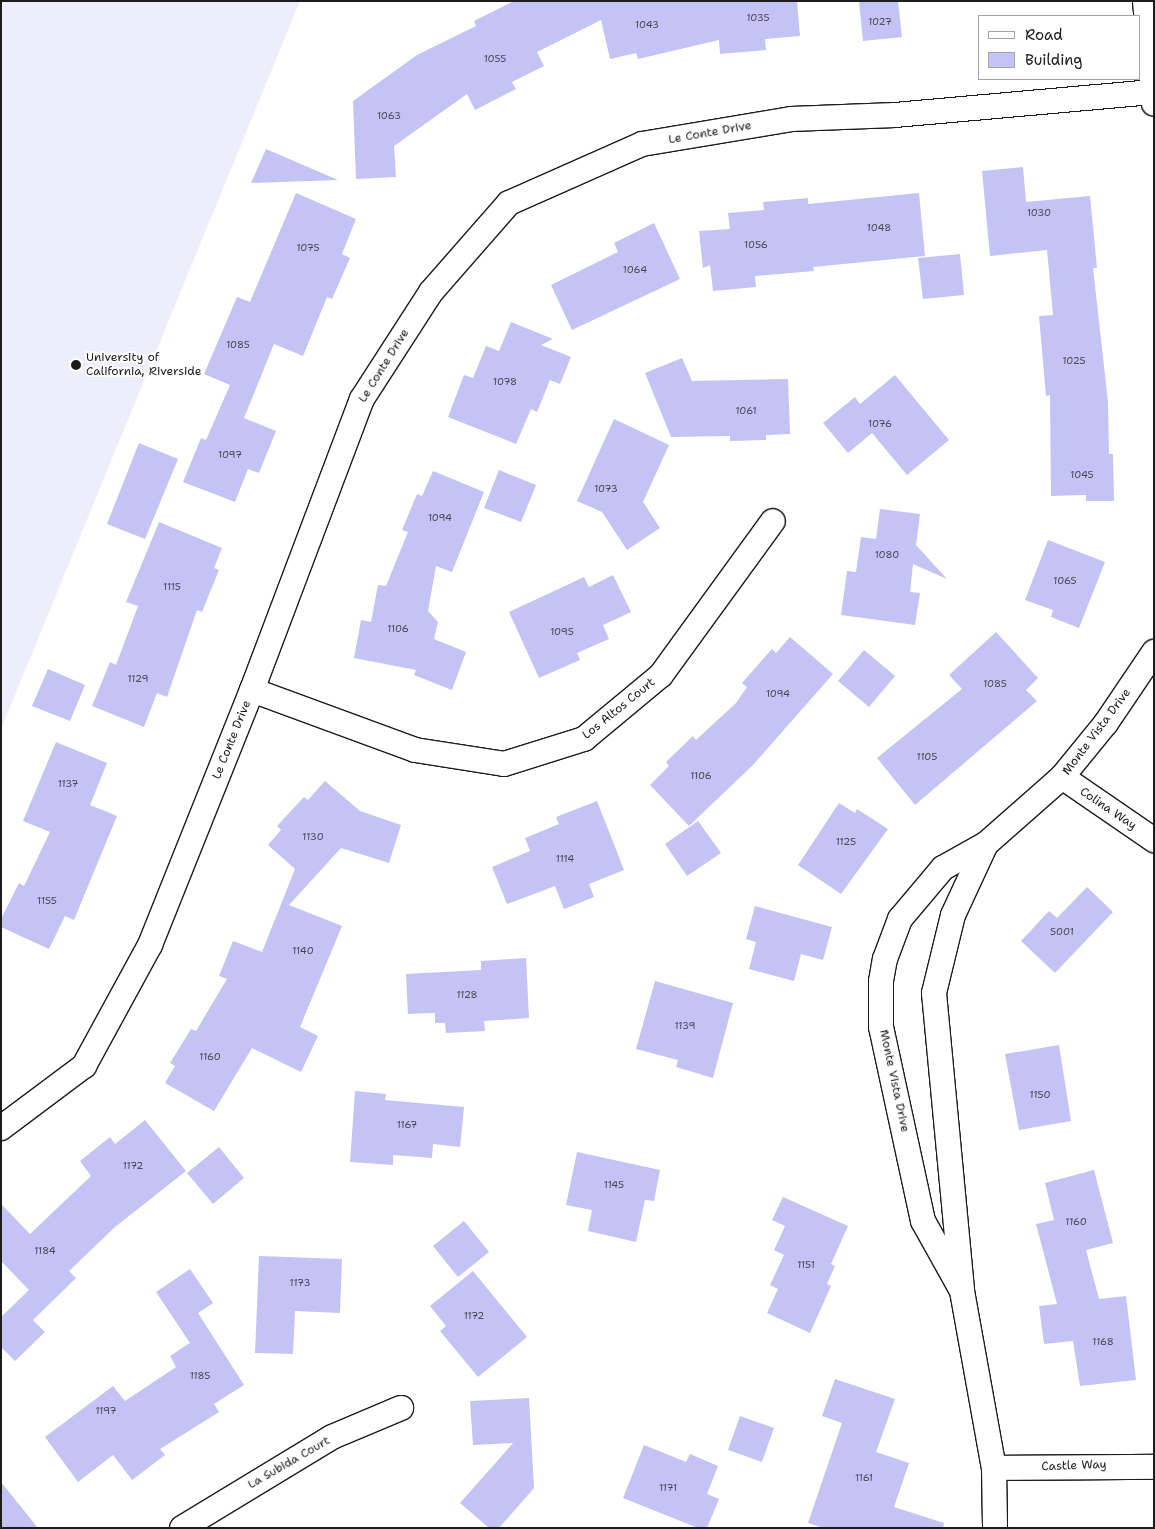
<!DOCTYPE html>
<html>
<head>
<meta charset="utf-8">
<style>
  body { margin:0 }
  #map { position:relative; width:1155px; height:1529px; overflow:hidden; background:#fff; font-family:"Shantell Sans",sans-serif }
  div>[style] { position:absolute }
  [style*='--x'] { left:calc(var(--x)*1px); top:calc(var(--y)*1px); width:calc(var(--w)*1px); rotate:calc(var(--a)*1deg) }
  .built>* { inset:0; background:#ededfc }
  .building>* { inset:0; background:#c4c3f5 }
  .roads { filter:drop-shadow(1px 0 #1c1c1c) drop-shadow(-1px 0 #1c1c1c) drop-shadow(0 1px #1c1c1c) drop-shadow(0 -1px #1c1c1c) }
  .minor>* { height:24px; margin:-12px; padding:0 12px; transform-origin:12px; border-radius:12px; background:#fff }
  .dots>* { width:14px; height:14px; translate:-50% -50%; box-sizing:border-box; border:2px solid #fff; border-radius:50% }
  span { translate:-50% -50%; white-space:nowrap; text-align:center; line-height:1.15; -webkit-text-stroke:4px #fff; paint-order:stroke }
  .number-label { font-size:10px; color:#464652 }
  .number-label span { -webkit-text-stroke-width:0 }
  .street-label { font-size:12px; color:#1c1c1c }
  .poi-label { font-size:12px; color:#1c1c1c }
  .left { translate:0 -50%; text-align:left }
  .frame { position:absolute; inset:0; border:2px solid #1c1c1c; pointer-events:none }
  .legend { position:absolute; left:978px; top:15px; width:162px; height:65px; box-sizing:border-box; background:#fff; border:1px solid #a4a4a4; margin:0; padding:6px 9px; list-style:none; font-size:15px; color:#1c1c1c }
  .legend li { display:flex; align-items:center; gap:10px; height:25px }
  .legend b { width:25px; border:1px solid #a4a4a4 }
</style>
</head>
<body>
<div id="map">
  <div class="built">
    <i style="clip-path:polygon(1px 1px,300px 1px,1px 729px)"></i>
  </div>
  <div class="building">
    <i style="clip-path:polygon(514px 1px,797px 1px,800px 36px,765px 39px,766px 50px,720px 54px,719px 40px,638px 59px,636px 53px,610px 59px,601px 20px,537px 52px,544px 66px,512px 82px,516px 89px,475px 110px,467px 94px,394px 146px,396px 177px,356px 179px,353px 101px,417px 55px,476px 26px,474px 21px)"></i>
    <i style="clip-path:polygon(859px 1px,898px 1px,902px 37px,863px 41px)"></i>
    <i style="clip-path:polygon(266px 149px,338px 180px,251px 183px)"></i>
    <i style="clip-path:polygon(1023px 167px,1026px 202px,1090px 196px,1097px 268px,1093px 268px,1108px 402px,1109px 454px,1113px 454px,1114px 501px,1086px 501px,1086px 495px,1051px 496px,1050px 395px,1046px 396px,1039px 316px,1053px 315px,1047px 250px,990px 256px,982px 171px)"></i>
    <i style="clip-path:polygon(296px 193px,356px 219px,342px 254px,350px 258px,332px 299px,327px 297px,303px 356px,274px 344px,244px 418px,276px 431px,259px 473px,248px 469px,235px 502px,183px 482px,201px 438px,206px 440px,230px 385px,204px 374px,237px 297px,250px 302px)"></i>
    <i style="clip-path:polygon(919px 193px,925px 256px,813px 267px,814px 271px,755px 276px,756px 287px,713px 291px,710px 265px,703px 268px,699px 231px,730px 229px,728px 213px,764px 210px,763px 202px,808px 198px,808px 204px)"></i>
    <i style="clip-path:polygon(654px 223px,680px 279px,572px 330px,551px 285px,618px 252px,614px 243px)"></i>
    <i style="clip-path:polygon(960px 254px,964px 295px,923px 299px,918px 258px)"></i>
    <i style="clip-path:polygon(511px 322px,553px 339px,541px 345px,571px 357px,560px 384px,550px 380px,537px 412px,531px 409px,516px 444px,448px 417px,464px 375px,473px 378px,486px 346px,499px 351px)"></i>
    <i style="clip-path:polygon(682px 358px,692px 381px,788px 379px,790px 434px,766px 435px,766px 440px,730px 441px,730px 436px,671px 437px,645px 373px)"></i>
    <i style="clip-path:polygon(895px 375px,949px 440px,907px 475px,872px 433px,848px 453px,823px 423px,855px 397px,860px 404px)"></i>
    <i style="clip-path:polygon(614px 419px,669px 445px,643px 502px,660px 528px,627px 550px,602px 512px,577px 501px)"></i>
    <i style="clip-path:polygon(139px 443px,178px 459px,145px 539px,107px 524px)"></i>
    <i style="clip-path:polygon(499px 470px,536px 485px,521px 522px,484px 508px)"></i>
    <i style="clip-path:polygon(433px 471px,484px 492px,452px 572px,436px 566px,428px 611px,438px 622px,434px 639px,466px 652px,452px 690px,414px 675px,416px 670px,354px 658px,361px 620px,371px 622px,378px 585px,386px 586px,408px 532px,402px 530px,417px 494px,422px 496px)"></i>
    <i style="clip-path:polygon(880px 509px,920px 514px,916px 545px,947px 579px,913px 564px,910px 592px,920px 593px,915px 625px,841px 615px,847px 571px,856px 572px,861px 537px,876px 539px)"></i>
    <i style="clip-path:polygon(159px 522px,222px 548px,214px 568px,219px 570px,202px 612px,197px 610px,167px 697px,157px 693px,144px 727px,92px 706px,110px 662px,116px 665px,138px 606px,126px 602px)"></i>
    <i style="clip-path:polygon(1048px 540px,1105px 562px,1079px 628px,1051px 617px,1053px 610px,1025px 600px)"></i>
    <i style="clip-path:polygon(613px 575px,631px 612px,603px 625px,609px 639px,577px 653px,580px 660px,539px 678px,509px 612px,584px 577px,589px 587px)"></i>
    <i style="clip-path:polygon(996px 632px,1038px 678px,1026px 690px,1037px 701px,915px 805px,877px 758px,962px 689px,949px 675px)"></i>
    <i style="clip-path:polygon(790px 637px,833px 674px,753px 765px,689px 826px,650px 785px,669px 766px,666px 762px,693px 736px,696px 740px,736px 703px,747px 687px,742px 683px,772px 649px,776px 653px)"></i>
    <i style="clip-path:polygon(864px 650px,895px 676px,869px 707px,838px 681px)"></i>
    <i style="clip-path:polygon(48px 669px,85px 685px,70px 721px,32px 706px)"></i>
    <i style="clip-path:polygon(56px 742px,107px 763px,90px 805px,117px 816px,74px 920px,65px 916px,49px 949px,1px 927px,1px 919px,19px 883px,24px 886px,50px 832px,23px 821px)"></i>
    <i style="clip-path:polygon(325px 781px,360px 811px,401px 825px,389px 863px,341px 848px,289px 905px,342px 926px,300px 1027px,318px 1036px,301px 1072px,252px 1048px,214px 1111px,165px 1083px,175px 1066px,170px 1063px,191px 1029px,196px 1031px,227px 979px,219px 976px,233px 941px,262px 952px,295px 869px,268px 845px,281px 830px,277px 826px,304px 797px,308px 800px)"></i>
    <i style="clip-path:polygon(597px 801px,624px 870px,589px 884px,594px 897px,564px 909px,555px 886px,507px 904px,492px 867px,530px 851px,525px 838px,559px 824px,556px 817px)"></i>
    <i style="clip-path:polygon(839px 803px,855px 813px,857px 809px,888px 829px,841px 894px,798px 865px)"></i>
    <i style="clip-path:polygon(698px 821px,721px 853px,687px 876px,665px 844px)"></i>
    <i style="clip-path:polygon(1087px 887px,1113px 912px,1055px 973px,1021px 941px,1049px 911px,1057px 918px)"></i>
    <i style="clip-path:polygon(755px 906px,832px 927px,823px 960px,801px 954px,794px 981px,749px 969px,756px 942px,746px 939px)"></i>
    <i style="clip-path:polygon(526px 958px,529px 1018px,484px 1021px,485px 1031px,446px 1033px,445px 1023px,435px 1023px,435px 1013px,408px 1014px,406px 974px,481px 970px,481px 961px)"></i>
    <i style="clip-path:polygon(655px 981px,733px 1003px,713px 1078px,676px 1067px,678px 1060px,636px 1049px)"></i>
    <i style="clip-path:polygon(1059px 1045px,1071px 1121px,1019px 1130px,1005px 1054px)"></i>
    <i style="clip-path:polygon(355px 1091px,386px 1094px,385px 1100px,464px 1107px,460px 1147px,433px 1144px,432px 1158px,393px 1155px,393px 1165px,350px 1162px)"></i>
    <i style="clip-path:polygon(145px 1120px,186px 1171px,115px 1227px,69px 1271px,76px 1278px,33px 1320px,45px 1332px,15px 1361px,1px 1347px,1px 1317px,29px 1290px,1px 1261px,1px 1204px,30px 1234px,91px 1176px,80px 1161px,110px 1137px,115px 1144px)"></i>
    <i style="clip-path:polygon(219px 1147px,244px 1178px,213px 1204px,187px 1173px)"></i>
    <i style="clip-path:polygon(577px 1152px,660px 1170px,654px 1201px,645px 1200px,636px 1242px,588px 1231px,592px 1210px,566px 1205px)"></i>
    <i style="clip-path:polygon(1094px 1170px,1113px 1243px,1086px 1250px,1099px 1299px,1126px 1296px,1136px 1380px,1080px 1386px,1073px 1341px,1044px 1344px,1039px 1306px,1057px 1304px,1036px 1224px,1054px 1220px,1045px 1183px)"></i>
    <i style="clip-path:polygon(783px 1197px,848px 1226px,831px 1264px,835px 1266px,827px 1284px,831px 1286px,810px 1333px,767px 1313px,778px 1289px,770px 1285px,784px 1255px,774px 1250px,785px 1226px,772px 1220px)"></i>
    <i style="clip-path:polygon(464px 1221px,489px 1252px,458px 1277px,433px 1246px)"></i>
    <i style="clip-path:polygon(259px 1256px,342px 1259px,340px 1313px,295px 1311px,293px 1354px,255px 1353px)"></i>
    <i style="clip-path:polygon(190px 1269px,213px 1303px,198px 1313px,244px 1385px,214px 1404px,219px 1412px,160px 1449px,165px 1455px,132px 1480px,113px 1455px,78px 1482px,45px 1437px,113px 1386px,125px 1401px,176px 1367px,170px 1356px,190px 1343px,156px 1292px)"></i>
    <i style="clip-path:polygon(473px 1271px,527px 1337px,478px 1377px,440px 1331px,446px 1326px,430px 1306px)"></i>
    <i style="clip-path:polygon(835px 1379px,895px 1399px,876px 1452px,909px 1463px,894px 1507px,944px 1523px,943px 1528px,823px 1528px,808px 1523px,842px 1423px,822px 1416px)"></i>
    <i style="clip-path:polygon(529px 1398px,534px 1488px,499px 1528px,489px 1528px,460px 1503px,513px 1443px,473px 1445px,470px 1401px)"></i>
    <i style="clip-path:polygon(740px 1416px,774px 1428px,762px 1462px,728px 1450px)"></i>
    <i style="clip-path:polygon(644px 1445px,686px 1462px,690px 1454px,718px 1466px,707px 1494px,719px 1499px,707px 1528px,698px 1528px,623px 1498px)"></i>
    <i style="clip-path:polygon(1px 1482px,38px 1528px,1px 1528px)"></i>
  </div>
  <div class="roads">
    <div class="minor">
      <i style="--x:1145;--y:1;--w:103;--a:85"></i>
      <i style="--x:252;--y:690;--w:174;--a:20.2"></i>
      <i style="--x:415;--y:750;--w:90;--a:8.9"></i>
      <i style="--x:504;--y:764;--w:84;--a:-17.4"></i>
      <i style="--x:584;--y:739;--w:100;--a:-39.7"></i>
      <i style="--x:661;--y:675;--w:190;--a:-54"></i>
      <i style="--x:1062;--y:777;--w:112;--a:34.4"></i>
      <i style="--x:986;--y:844;--w:78;--a:114.9"></i>
      <i style="--x:953;--y:915;--w:80;--a:103.7"></i>
      <i style="--x:934;--y:993;--w:299;--a:84.6"></i>
      <i style="--x:962;--y:1291;--w:180;--a:79.8"></i>
      <i style="--x:994;--y:1468;--w:60;--a:89"></i>
      <i style="--x:1;--y:1128;--w:104;--a:-36.8"></i>
      <i style="--x:84;--y:1066;--w:138;--a:-61.4"></i>
      <i style="--x:150;--y:945;--w:275;--a:-68.2"></i>
      <i style="--x:252;--y:690;--w:311;--a:-69.3"></i>
      <i style="--x:362;--y:399;--w:127;--a:-57.2"></i>
      <i style="--x:431;--y:292;--w:118;--a:-48.8"></i>
      <i style="--x:509;--y:203;--w:145;--a:-23.9"></i>
      <i style="--x:642;--y:144;--w:151;--a:-9.5"></i>
      <i style="--x:791;--y:119;--w:104;--a:-2.2"></i>
      <i style="--x:895;--y:115;--w:260;--a:-5.1"></i>
      <i style="--x:962;--y:1291;--w:80;--a:-119.1"></i>
      <i style="--x:923;--y:1221;--w:198;--a:-102.2"></i>
      <i style="--x:881;--y:1027;--w:46;--a:-90"></i>
      <i style="--x:881;--y:981;--w:22;--a:-80"></i>
      <i style="--x:885;--y:959;--w:43;--a:-69.4"></i>
      <i style="--x:900;--y:919;--w:67;--a:-49.9"></i>
      <i style="--x:943;--y:868;--w:49;--a:-29.2"></i>
      <i style="--x:986;--y:844;--w:101;--a:-41.4"></i>
      <i style="--x:1062;--y:777;--w:70;--a:-50.8"></i>
      <i style="--x:1106;--y:723;--w:86;--a:-55.9"></i>
      <i style="--x:994;--y:1468;--w:160;--a:-0.4"></i>
      <i style="--x:182;--y:1528;--w:175;--a:-31.2"></i>
      <i style="--x:332;--y:1437;--w:75;--a:-22.8"></i>
    </div>
  </div>
  <div class="dots">
    <i style="left:76px;top:365px;background:#1c1c1c"></i>
  </div>
  <div class="number-label">
    <span style="left:758px;top:18px">1035</span>
    <span style="left:880px;top:22px">1027</span>
    <span style="left:647px;top:25px">1043</span>
    <span style="left:495px;top:59px">1055</span>
    <span style="left:389px;top:116px">1063</span>
    <span style="left:1039px;top:213px">1030</span>
    <span style="left:879px;top:228px">1048</span>
    <span style="left:756px;top:245px">1056</span>
    <span style="left:308px;top:248px">1075</span>
    <span style="left:635px;top:270px">1064</span>
    <span style="left:238px;top:345px">1085</span>
    <span style="left:1074px;top:361px">1025</span>
    <span style="left:505px;top:382px">1078</span>
    <span style="left:746px;top:411px">1061</span>
    <span style="left:880px;top:424px">1076</span>
    <span style="left:230px;top:455px">1097</span>
    <span style="left:1082px;top:475px">1045</span>
    <span style="left:606px;top:489px">1073</span>
    <span style="left:440px;top:518px">1094</span>
    <span style="left:887px;top:555px">1080</span>
    <span style="left:1065px;top:581px">1065</span>
    <span style="left:172px;top:587px">1115</span>
    <span style="left:398px;top:629px">1106</span>
    <span style="left:562px;top:632px">1095</span>
    <span style="left:138px;top:679px">1129</span>
    <span style="left:995px;top:684px">1085</span>
    <span style="left:778px;top:694px">1094</span>
    <span style="left:927px;top:757px">1105</span>
    <span style="left:701px;top:776px">1106</span>
    <span style="left:68px;top:784px">1137</span>
    <span style="left:313px;top:837px">1130</span>
    <span style="left:846px;top:842px">1125</span>
    <span style="left:565px;top:859px">1114</span>
    <span style="left:47px;top:901px">1155</span>
    <span style="left:1062px;top:932px">5001</span>
    <span style="left:303px;top:951px">1140</span>
    <span style="left:467px;top:995px">1128</span>
    <span style="left:685px;top:1026px">1139</span>
    <span style="left:210px;top:1057px">1160</span>
    <span style="left:1040px;top:1095px">1150</span>
    <span style="left:407px;top:1125px">1167</span>
    <span style="left:133px;top:1166px">1172</span>
    <span style="left:614px;top:1185px">1145</span>
    <span style="left:1076px;top:1222px">1160</span>
    <span style="left:45px;top:1251px">1184</span>
    <span style="left:806px;top:1265px">1151</span>
    <span style="left:300px;top:1283px">1173</span>
    <span style="left:474px;top:1316px">1172</span>
    <span style="left:1103px;top:1342px">1168</span>
    <span style="left:200px;top:1376px">1185</span>
    <span style="left:106px;top:1411px">1197</span>
    <span style="left:864px;top:1478px">1161</span>
    <span style="left:668px;top:1488px">1171</span>
  </div>
  <div class="street-label">
    <span style="left:710px;top:133px;rotate:-10deg">Le Conte Drive</span>
    <span style="left:384px;top:366px;rotate:-58deg">Le Conte Drive</span>
    <span style="left:619px;top:709px;rotate:-39deg">Los Altos Court</span>
    <span style="left:1097px;top:732px;rotate:-53deg">Monte Vista Drive</span>
    <span style="left:232px;top:740px;rotate:-68deg">Le Conte Drive</span>
    <span style="left:1108px;top:809px;rotate:34deg">Colina Way</span>
    <span style="left:894px;top:1081px;rotate:78deg">Monte Vista Drive</span>
    <span style="left:289px;top:1463px;rotate:-30deg">La Subida Court</span>
    <span style="left:1074px;top:1466px;rotate:-2deg">Castle Way</span>
  </div>
  <div class="poi-label">
    <span class="left" style="left:86px;top:365px">University of<br>California, Riverside</span>
  </div>
  <div class="frame"></div>
  <ul class="legend">
  <li><b style="height:6px;background:#fff"></b>Road</li>
  <li><b style="height:14px;background:#c4c3f5"></b>Building</li>
  </ul>
</div>
</body>
</html>
